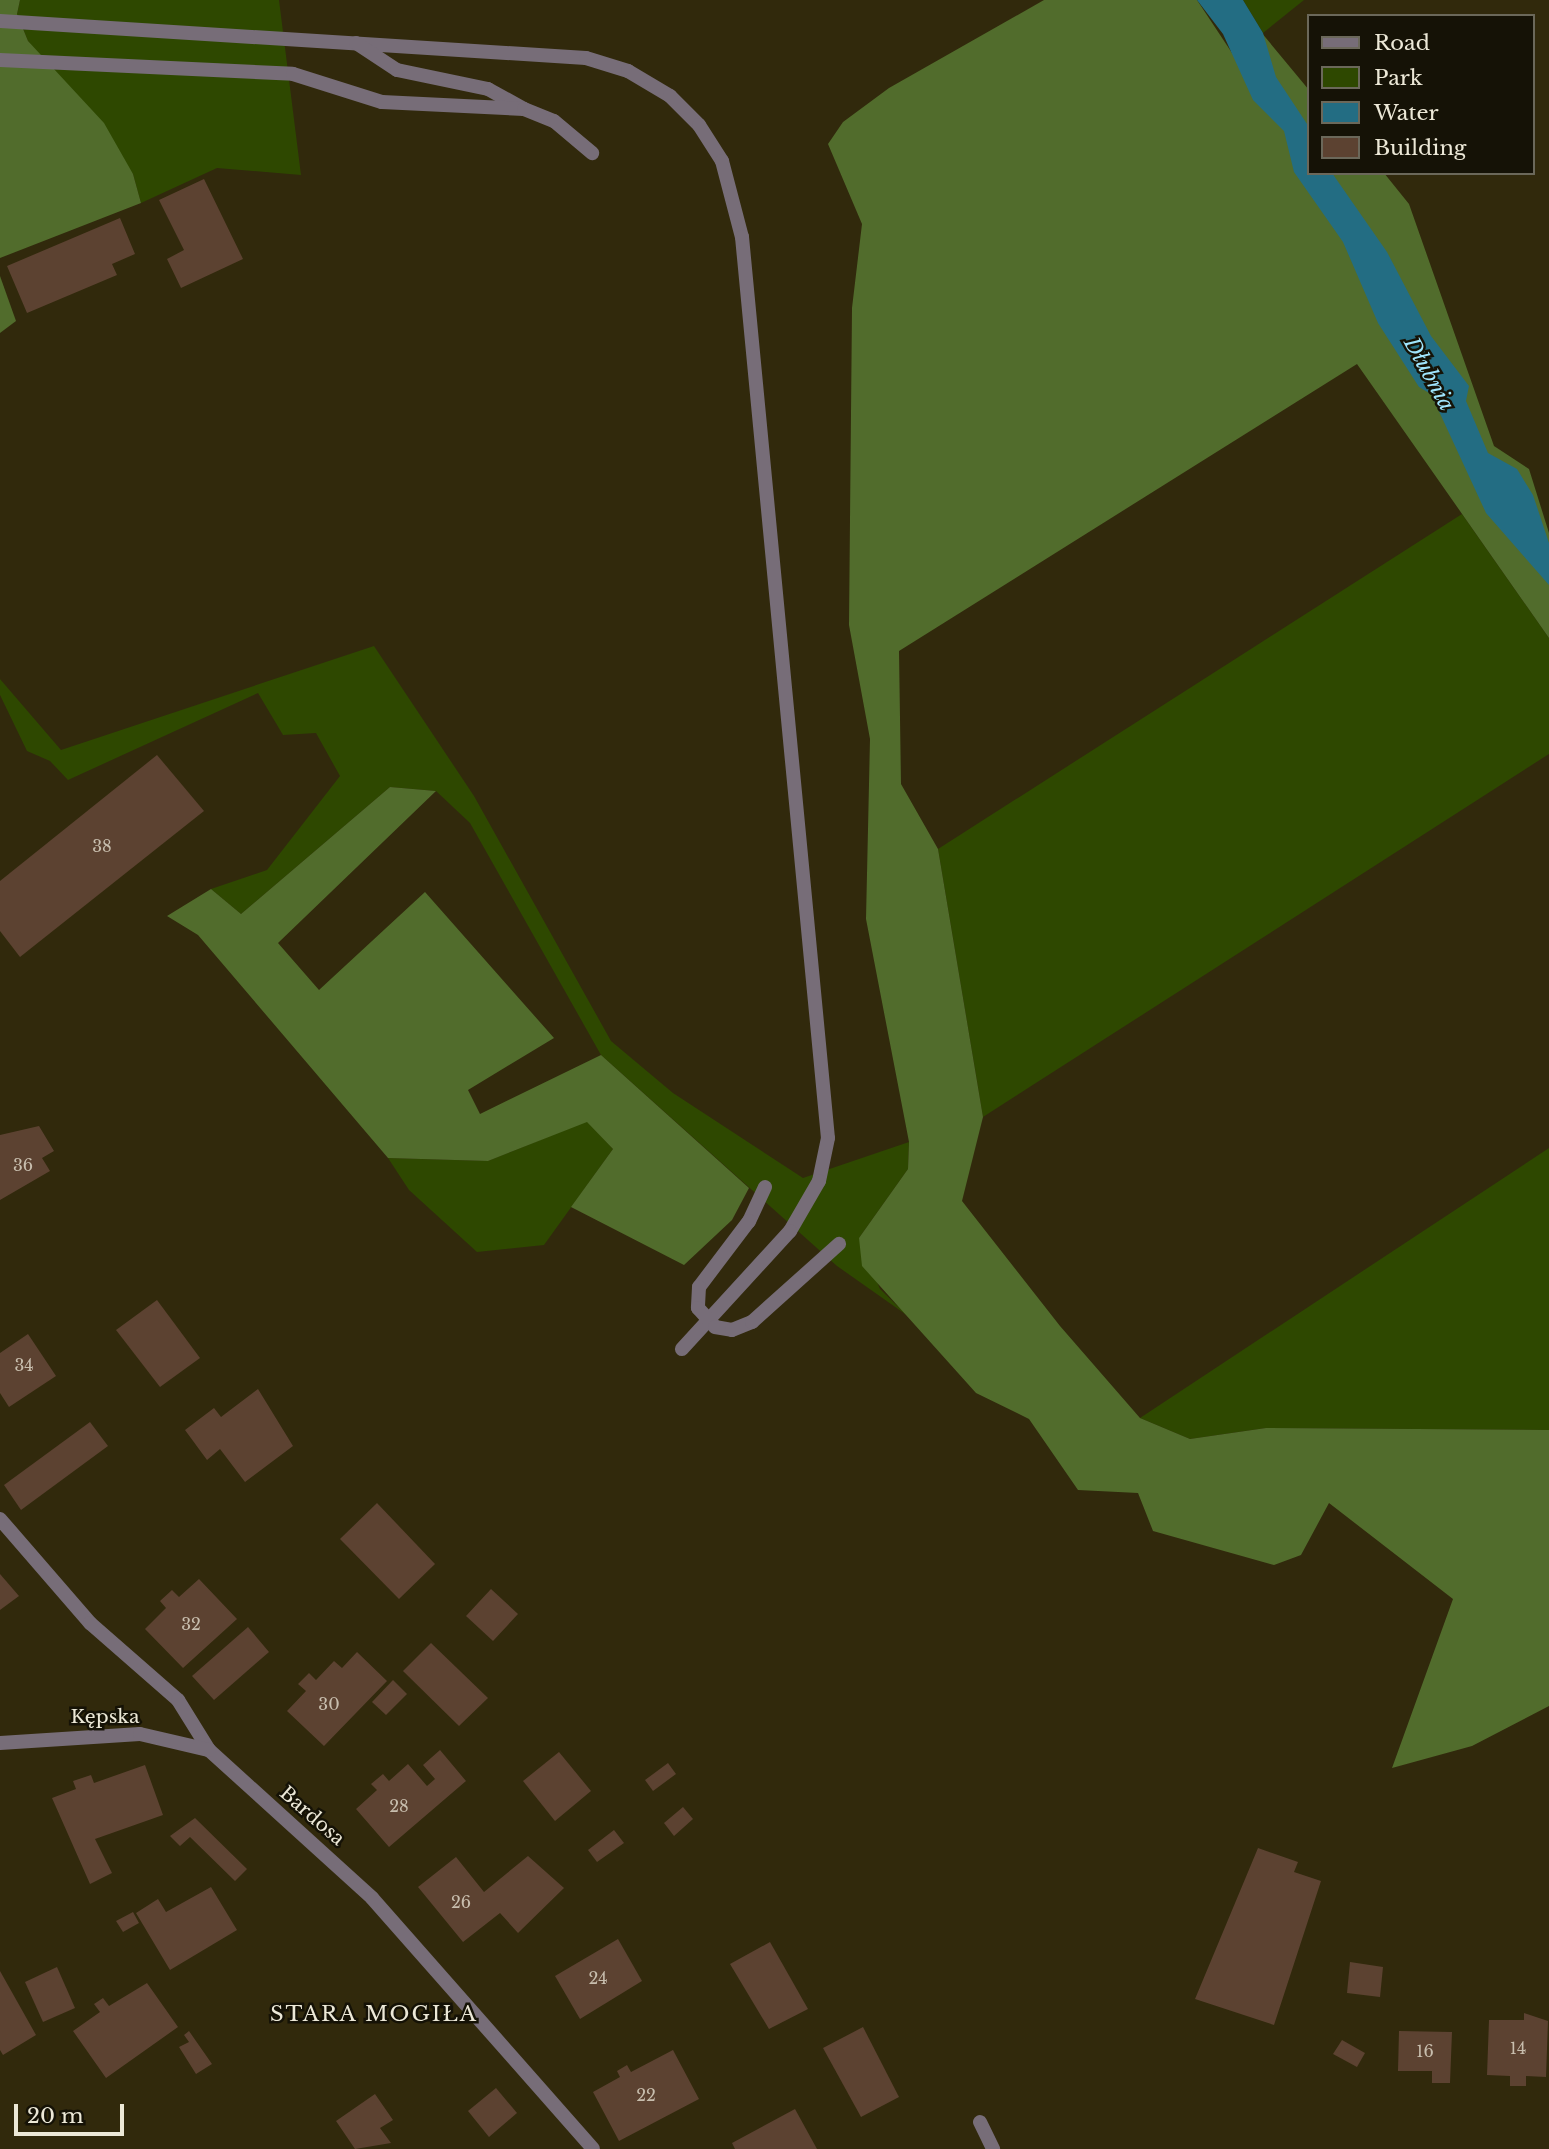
<!DOCTYPE html>
<html>
<head>
<meta charset="utf-8">
<style>
  body { margin:0 }
  #map { position:relative; width:1549px; height:2149px; overflow:hidden; background:#31290c; font-family:"Libre Baskerville",serif }
  div>[style] { position:absolute }
  [style*='--x'] { left:calc(var(--x)*1px); top:calc(var(--y)*1px); width:calc(var(--w)*1px); rotate:calc(var(--a)*1deg) }
  .green>* { inset:0; background:#2e4800 }
  .forest>* { inset:0; background:#516c2c }
  .water>* { inset:0; background:#236d83 }
  .building>* { inset:0; background:#5c4231 }
  .service>* { height:14px; margin:-7px; padding:0 7px; transform-origin:7px; border-radius:7px; background:#776d78 }
  .minor>* { height:14px; margin:-7px; padding:0 7px; transform-origin:7px; border-radius:7px; background:#776d78 }
  span { translate:-50% -50%; white-space:nowrap; text-align:center; line-height:1.15; -webkit-text-stroke:5px #151206; paint-order:stroke }
  .number-label { font-size:16px; color:#c8beae }
  .number-label span { -webkit-text-stroke-width:0 }
  .street-label { font-size:19px; color:#ece8d7 }
  .water-label { font-size:21px; color:#a0e5fd; font-style:italic }
  .neighbourhood-label { font-size:21px; color:#ece8d7; letter-spacing:2px }
  .legend { position:absolute; left:1307px; top:14px; width:228px; height:161px; box-sizing:border-box; background:#151206; border:2px solid #6b685a; margin:0; padding:9px 12px; list-style:none; font-size:21px; color:#ece8d7 }
  .legend li { display:flex; align-items:center; gap:14px; height:35px }
  .legend b { width:35px; border:2px solid #6b685a }
  .scale { position:absolute; left:14px; top:2104px; width:110px; height:32px; box-sizing:border-box; border:4px solid #ece8d7; border-top:0; padding-left:9px; font-size:21px; line-height:24px; white-space:nowrap; color:#ece8d7; -webkit-text-stroke:5px #151206; paint-order:stroke }
</style>
</head>
<body>
<div id="map">
  <div class="green">
    <i style="clip-path:polygon(20px 0,279px 0,301px 175px,217px 168px,141px 203px,133px 174px,28px 41px,17px 14px)"></i>
    <i style="clip-path:polygon(1243px 0,1304px 0,1263px 33px)"></i>
    <i style="clip-path:polygon(1462px 514px,1549px 638px,1549px 754px,983px 1117px,938px 849px)"></i>
    <i style="clip-path:polygon(374px 646px,474px 796px,611px 1041px,673px 1093px,803px 1178px,909px 1142px,908px 1169px,859px 1238px,880px 1289px,908px 1316px,837px 1266px,601px 1055px,470px 823px,436px 791px,390px 787px,241px 914px,211px 889px,267px 870px,340px 776px,316px 733px,283px 735px,258px 693px,68px 780px,50px 761px,27px 751px,0 695px,0 679px,61px 750px)"></i>
    <i style="clip-path:polygon(587px 1121px,613px 1149px,544px 1245px,477px 1252px,409px 1190px,388px 1158px,488px 1161px)"></i>
    <i style="clip-path:polygon(1549px 1148px,1549px 1430px,1266px 1428px,1190px 1439px,1140px 1418px)"></i>
  </div>
  <div class="forest">
    <i style="clip-path:polygon(0 0,20px 0,17px 14px,28px 41px,104px 123px,133px 174px,141px 203px,0 258px)"></i>
    <i style="clip-path:polygon(1044px 0,1197px 0,1236px 59px,1261px 32px,1309px 90px,1309px 173px,1384px 173px,1409px 204px,1494px 446px,1529px 469px,1549px 533px,1549px 638px,1357px 364px,899px 651px,901px 784px,938px 849px,983px 1117px,962px 1201px,1060px 1326px,1140px 1418px,1190px 1439px,1266px 1428px,1549px 1430px,1549px 1706px,1472px 1746px,1392px 1768px,1453px 1599px,1329px 1503px,1301px 1555px,1274px 1565px,1153px 1531px,1138px 1493px,1078px 1490px,1029px 1419px,976px 1393px,862px 1266px,859px 1238px,908px 1169px,909px 1142px,866px 919px,870px 739px,849px 625px,852px 308px,862px 224px,828px 144px,843px 122px,889px 88px)"></i>
    <i style="clip-path:polygon(0 276px,16px 321px,0 333px)"></i>
    <i style="clip-path:polygon(390px 787px,436px 791px,278px 943px,319px 990px,425px 892px,554px 1038px,468px 1090px,480px 1114px,601px 1055px,749px 1188px,732px 1220px,684px 1265px,571px 1207px,613px 1149px,587px 1122px,488px 1161px,388px 1158px,198px 935px,167px 916px,211px 889px,241px 914px)"></i>
  </div>
  <div class="water">
    <i style="clip-path:polygon(1197px 0,1243px 0,1263px 33px,1276px 77px,1309px 127px,1309px 173px,1332px 173px,1387px 252px,1431px 336px,1469px 386px,1466px 401px,1488px 453px,1517px 469px,1533px 495px,1549px 543px,1549px 585px,1486px 513px,1431px 394px,1419px 387px,1378px 323px,1343px 242px,1294px 172px,1284px 131px,1253px 100px,1223px 34px)"></i>
  </div>
  <div class="building">
    <i style="clip-path:polygon(204px 179px,243px 259px,181px 288px,167px 259px,184px 250px,159px 200px)"></i>
    <i style="clip-path:polygon(120px 218px,135px 254px,112px 264px,117px 275px,27px 313px,7px 266px)"></i>
    <i style="clip-path:polygon(157px 755px,204px 811px,20px 957px,0 931px,0 881px)"></i>
    <i style="clip-path:polygon(39px 1126px,54px 1151px,42px 1158px,50px 1171px,0 1200px,0 1135px)"></i>
    <i style="clip-path:polygon(157px 1300px,200px 1358px,160px 1387px,116px 1330px)"></i>
    <i style="clip-path:polygon(28px 1334px,56px 1376px,9px 1407px,0 1393px,0 1353px)"></i>
    <i style="clip-path:polygon(258px 1389px,293px 1446px,245px 1482px,220px 1449px,207px 1460px,185px 1430px,214px 1408px,221px 1417px)"></i>
    <i style="clip-path:polygon(90px 1422px,108px 1446px,21px 1510px,4px 1485px)"></i>
    <i style="clip-path:polygon(377px 1503px,435px 1564px,399px 1599px,340px 1539px)"></i>
    <i style="clip-path:polygon(0 1574px,19px 1596px,0 1610px)"></i>
    <i style="clip-path:polygon(199px 1579px,237px 1619px,183px 1668px,145px 1629px,166px 1608px,160px 1601px,172px 1590px,179px 1597px)"></i>
    <i style="clip-path:polygon(491px 1589px,518px 1614px,493px 1641px,466px 1616px)"></i>
    <i style="clip-path:polygon(248px 1627px,269px 1652px,214px 1700px,192px 1676px)"></i>
    <i style="clip-path:polygon(431px 1643px,488px 1698px,459px 1726px,403px 1671px)"></i>
    <i style="clip-path:polygon(357px 1652px,387px 1681px,324px 1746px,287px 1711px,306px 1691px,298px 1684px,309px 1673px,316px 1680px,334px 1661px,342px 1668px)"></i>
    <i style="clip-path:polygon(393px 1680px,407px 1694px,386px 1715px,372px 1702px)"></i>
    <i style="clip-path:polygon(440px 1750px,466px 1781px,389px 1847px,356px 1809px,377px 1790px,371px 1784px,383px 1774px,389px 1781px,408px 1764px,427px 1786px,435px 1779px,423px 1765px)"></i>
    <i style="clip-path:polygon(559px 1752px,591px 1791px,555px 1821px,523px 1781px)"></i>
    <i style="clip-path:polygon(668px 1763px,676px 1774px,653px 1791px,645px 1780px)"></i>
    <i style="clip-path:polygon(145px 1765px,163px 1815px,95px 1839px,112px 1873px,90px 1884px,52px 1798px,76px 1789px,73px 1781px,91px 1775px,94px 1783px)"></i>
    <i style="clip-path:polygon(683px 1807px,693px 1819px,674px 1836px,664px 1823px)"></i>
    <i style="clip-path:polygon(195px 1818px,247px 1869px,235px 1881px,190px 1837px,180px 1846px,170px 1836px)"></i>
    <i style="clip-path:polygon(614px 1830px,624px 1843px,597px 1862px,588px 1850px)"></i>
    <i style="clip-path:polygon(1258px 1848px,1298px 1862px,1294px 1872px,1321px 1881px,1274px 2025px,1195px 1999px)"></i>
    <i style="clip-path:polygon(528px 1856px,564px 1888px,518px 1933px,500px 1913px,463px 1942px,418px 1887px,456px 1857px,484px 1892px)"></i>
    <i style="clip-path:polygon(211px 1887px,237px 1930px,170px 1970px,136px 1913px,158px 1899px,166px 1912px)"></i>
    <i style="clip-path:polygon(133px 1912px,139px 1923px,123px 1932px,116px 1921px)"></i>
    <i style="clip-path:polygon(618px 1939px,642px 1981px,580px 2019px,555px 1976px)"></i>
    <i style="clip-path:polygon(770px 1942px,808px 2009px,769px 2029px,730px 1964px)"></i>
    <i style="clip-path:polygon(1350px 1962px,1383px 1967px,1380px 1997px,1347px 1993px)"></i>
    <i style="clip-path:polygon(57px 1967px,75px 2008px,43px 2022px,25px 1982px)"></i>
    <i style="clip-path:polygon(0 1971px,36px 2035px,3px 2055px,0 2050px)"></i>
    <i style="clip-path:polygon(147px 1983px,178px 2027px,106px 2078px,73px 2031px,100px 2012px,94px 2004px,103px 1998px,109px 2006px)"></i>
    <i style="clip-path:polygon(1524px 2013px,1548px 2021px,1546px 2077px,1526px 2076px,1526px 2086px,1510px 2086px,1510px 2076px,1487px 2075px,1489px 2020px,1524px 2020px)"></i>
    <i style="clip-path:polygon(863px 2027px,899px 2097px,861px 2117px,823px 2048px)"></i>
    <i style="clip-path:polygon(189px 2031px,212px 2064px,196px 2074px,179px 2047px,189px 2042px,184px 2035px)"></i>
    <i style="clip-path:polygon(1399px 2031px,1452px 2032px,1450px 2083px,1432px 2083px,1432px 2071px,1398px 2071px)"></i>
    <i style="clip-path:polygon(1342px 2040px,1365px 2053px,1357px 2067px,1333px 2054px)"></i>
    <i style="clip-path:polygon(673px 2050px,699px 2099px,619px 2141px,593px 2092px,620px 2077px,617px 2071px,627px 2065px,631px 2072px)"></i>
    <i style="clip-path:polygon(496px 2088px,517px 2113px,489px 2137px,468px 2111px)"></i>
    <i style="clip-path:polygon(375px 2094px,393px 2120px,380px 2128px,391px 2143px,355px 2149px,336px 2121px)"></i>
    <i style="clip-path:polygon(795px 2109px,817px 2149px,735px 2149px,732px 2143px)"></i>
  </div>
  <div class="service">
    <i style="--x:0;--y:21;--w:587;--a:3.61"></i>
    <i style="--x:586;--y:58;--w:44;--a:17.2"></i>
    <i style="--x:628;--y:71;--w:49;--a:30.8"></i>
    <i style="--x:670;--y:96;--w:41;--a:45"></i>
    <i style="--x:699;--y:125;--w:43;--a:57.4"></i>
    <i style="--x:722;--y:161;--w:79;--a:75.3"></i>
    <i style="--x:742;--y:237;--w:905;--a:84.55"></i>
    <i style="--x:828;--y:1138;--w:44;--a:101.8"></i>
    <i style="--x:819;--y:1181;--w:58;--a:120.1"></i>
    <i style="--x:790;--y:1231;--w:160;--a:132.5"></i>
    <i style="--x:356;--y:43;--w:49;--a:33.4"></i>
    <i style="--x:397;--y:70;--w:93;--a:11.8"></i>
    <i style="--x:488;--y:89;--w:41;--a:29.1"></i>
    <i style="--x:0;--y:60;--w:293;--a:2.7"></i>
    <i style="--x:293;--y:74;--w:93;--a:17.5"></i>
    <i style="--x:382;--y:102;--w:142;--a:2.8"></i>
    <i style="--x:524;--y:109;--w:32;--a:22"></i>
    <i style="--x:554;--y:121;--w:50;--a:40.1"></i>
    <i style="--x:765;--y:1187;--w:38;--a:115"></i>
    <i style="--x:749;--y:1221;--w:83;--a:127.1"></i>
    <i style="--x:699;--y:1287;--w:21;--a:93"></i>
    <i style="--x:698;--y:1308;--w:25;--a:48"></i>
    <i style="--x:715;--y:1327;--w:17;--a:10"></i>
    <i style="--x:732;--y:1330;--w:22;--a:-22"></i>
    <i style="--x:752;--y:1322;--w:117;--a:-41.9"></i>
    <i style="--x:980;--y:2122;--w:30;--a:64"></i>
  </div>
  <div class="minor">
    <i style="--x:0;--y:1519;--w:138;--a:49.1"></i>
    <i style="--x:90;--y:1623;--w:117;--a:41.2"></i>
    <i style="--x:178;--y:1700;--w:59;--a:58.2"></i>
    <i style="--x:209;--y:1750;--w:220;--a:42.2"></i>
    <i style="--x:372;--y:1898;--w:334;--a:48.6"></i>
    <i style="--x:0;--y:1743;--w:140;--a:-3.7"></i>
    <i style="--x:140;--y:1734;--w:71;--a:13.1"></i>
  </div>
  <div class="number-label">
    <span style="left:102px;top:846px">38</span>
    <span style="left:23px;top:1165px">36</span>
    <span style="left:24px;top:1365px">34</span>
    <span style="left:191px;top:1624px">32</span>
    <span style="left:329px;top:1704px">30</span>
    <span style="left:399px;top:1806px">28</span>
    <span style="left:461px;top:1902px">26</span>
    <span style="left:598px;top:1978px">24</span>
    <span style="left:1518px;top:2048px">14</span>
    <span style="left:1425px;top:2051px">16</span>
    <span style="left:646px;top:2095px">22</span>
  </div>
  <div class="street-label">
    <span style="left:105px;top:1717px">Kępska</span>
    <span style="left:312px;top:1816px;rotate:41deg">Bardosa</span>
  </div>
  <div class="water-label">
    <span style="left:1429px;top:374px;rotate:61deg">Dłubnia</span>
  </div>
  <div class="neighbourhood-label">
    <span style="left:374px;top:2014px">STARA MOGIŁA</span>
  </div>
  <ul class="legend">
  <li><b style="height:9px;background:#776d78"></b>Road</li>
  <li><b style="height:19px;background:#2e4800"></b>Park</li>
  <li><b style="height:19px;background:#236d83"></b>Water</li>
  <li><b style="height:19px;background:#5c4231"></b>Building</li>
  </ul>
  <div class="scale">20 m</div>
</div>
</body>
</html>
